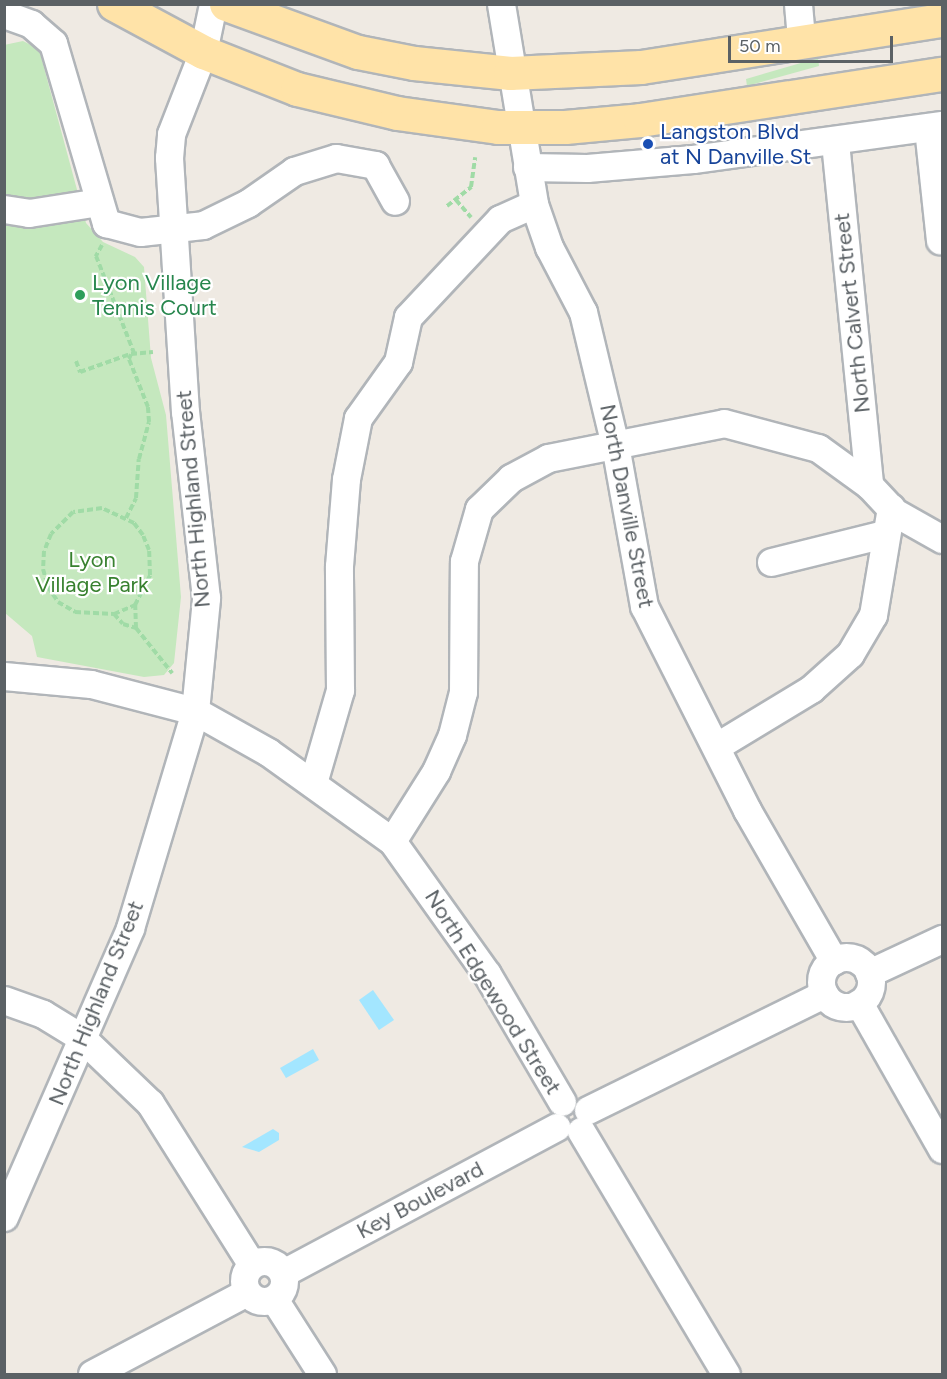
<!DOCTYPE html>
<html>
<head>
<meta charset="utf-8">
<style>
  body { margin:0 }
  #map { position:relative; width:947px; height:1379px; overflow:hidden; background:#efeae3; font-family:Figtree,sans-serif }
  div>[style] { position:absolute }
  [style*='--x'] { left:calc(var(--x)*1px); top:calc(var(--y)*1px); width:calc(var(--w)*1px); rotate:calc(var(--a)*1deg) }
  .green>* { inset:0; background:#c5e8be }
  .water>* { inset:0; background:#a3e6ff }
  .path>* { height:4px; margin-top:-2px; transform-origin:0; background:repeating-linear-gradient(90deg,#a0dba6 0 6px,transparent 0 9px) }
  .roads { filter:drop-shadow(2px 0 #b1b5b9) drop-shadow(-2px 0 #b1b5b9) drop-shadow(0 2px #b1b5b9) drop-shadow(0 -2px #b1b5b9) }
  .minor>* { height:27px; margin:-13.5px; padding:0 13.5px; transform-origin:13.5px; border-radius:13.5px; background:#fff }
  .minor>.ring { margin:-13.5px; padding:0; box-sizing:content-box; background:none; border:27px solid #fff; border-radius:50% }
  .major>* { height:33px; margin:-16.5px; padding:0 16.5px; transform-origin:16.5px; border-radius:16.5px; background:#ffe3a8 }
  .dots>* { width:16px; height:16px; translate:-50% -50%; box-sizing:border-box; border:3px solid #fff; border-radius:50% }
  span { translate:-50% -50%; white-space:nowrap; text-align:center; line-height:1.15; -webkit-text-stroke:4.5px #fff; paint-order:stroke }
  .transit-label { font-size:22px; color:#164399 }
  .left { translate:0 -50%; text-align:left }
  .leisure-label { font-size:22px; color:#27864d }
  .street-label { font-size:22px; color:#5b6165 }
  .park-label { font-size:22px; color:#38812f }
  .frame { position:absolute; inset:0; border:6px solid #5b6165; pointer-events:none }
  .scale { position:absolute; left:728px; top:36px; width:165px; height:27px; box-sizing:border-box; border:3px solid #5b6165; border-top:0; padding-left:8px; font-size:18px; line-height:21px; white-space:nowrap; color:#5b6165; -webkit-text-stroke:4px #fff; paint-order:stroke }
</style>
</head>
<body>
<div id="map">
  <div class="green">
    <i style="clip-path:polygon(23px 41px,39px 49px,86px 223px,103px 242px,135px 257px,144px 267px,151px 358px,166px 415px,181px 597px,174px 663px,164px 675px,144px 677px,37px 657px,32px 636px,5px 613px,4px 45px)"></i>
    <i style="clip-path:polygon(818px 58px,819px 66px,747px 86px,746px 79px)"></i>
  </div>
  <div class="water">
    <i style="clip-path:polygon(373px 990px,394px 1020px,379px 1030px,359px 1000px)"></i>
    <i style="clip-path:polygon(313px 1049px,319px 1060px,286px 1078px,280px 1068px)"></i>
    <i style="clip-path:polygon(273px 1129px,279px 1133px,279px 1140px,259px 1152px,242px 1147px)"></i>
  </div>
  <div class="path">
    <i style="--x:456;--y:200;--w:23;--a:49"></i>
    <i style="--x:447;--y:206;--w:31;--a:-38"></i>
    <i style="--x:471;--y:187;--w:30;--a:-82"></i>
    <i style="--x:102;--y:245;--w:13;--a:119"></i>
    <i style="--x:96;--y:256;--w:104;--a:68.6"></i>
    <i style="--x:76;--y:361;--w:12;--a:70"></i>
    <i style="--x:80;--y:372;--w:53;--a:-19.8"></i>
    <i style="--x:126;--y:518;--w:22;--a:-63"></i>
    <i style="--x:136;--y:498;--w:39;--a:-86"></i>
    <i style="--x:139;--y:459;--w:38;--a:-75"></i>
    <i style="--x:149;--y:422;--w:15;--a:-94"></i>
    <i style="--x:148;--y:407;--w:52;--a:-111.6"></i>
    <i style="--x:129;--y:359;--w:5;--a:-68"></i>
    <i style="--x:131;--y:354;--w:22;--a:-5"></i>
    <i style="--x:114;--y:614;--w:23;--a:-23"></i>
    <i style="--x:136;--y:628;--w:23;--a:-92"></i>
    <i style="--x:135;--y:605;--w:34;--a:-63"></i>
    <i style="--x:150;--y:575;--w:25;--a:-92"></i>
    <i style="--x:149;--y:550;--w:16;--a:-112"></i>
    <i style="--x:143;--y:535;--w:15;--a:-127"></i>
    <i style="--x:134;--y:523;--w:35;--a:-155"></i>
    <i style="--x:102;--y:508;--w:29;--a:172"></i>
    <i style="--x:73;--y:512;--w:31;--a:135"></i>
    <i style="--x:51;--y:534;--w:18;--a:112"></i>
    <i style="--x:44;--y:551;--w:18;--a:93"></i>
    <i style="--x:43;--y:569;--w:19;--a:74"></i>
    <i style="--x:48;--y:587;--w:18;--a:56"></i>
    <i style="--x:58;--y:602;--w:20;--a:30"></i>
    <i style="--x:75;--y:612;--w:39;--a:3"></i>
    <i style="--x:114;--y:614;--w:13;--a:48"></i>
    <i style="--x:123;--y:624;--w:14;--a:17"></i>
    <i style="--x:136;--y:628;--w:58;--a:51.3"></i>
  </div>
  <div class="roads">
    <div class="minor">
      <i style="--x:501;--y:4;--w:203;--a:80.6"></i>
      <i style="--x:534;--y:204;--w:46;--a:70.8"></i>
      <i style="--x:549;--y:247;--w:73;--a:62.4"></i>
      <i style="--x:583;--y:312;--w:137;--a:76.5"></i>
      <i style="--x:615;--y:445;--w:164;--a:79.8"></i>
      <i style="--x:644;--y:606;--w:229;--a:63.2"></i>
      <i style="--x:747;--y:810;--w:174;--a:60.1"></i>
      <i style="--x:798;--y:4;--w:38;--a:85"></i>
      <i style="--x:4;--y:14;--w:29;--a:20"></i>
      <i style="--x:31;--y:24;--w:29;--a:41"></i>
      <i style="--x:53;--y:43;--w:188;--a:73.6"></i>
      <i style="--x:106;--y:223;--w:35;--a:15"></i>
      <i style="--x:140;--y:232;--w:63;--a:-6.3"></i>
      <i style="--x:203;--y:225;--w:50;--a:-26.1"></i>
      <i style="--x:248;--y:203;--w:56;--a:-34.8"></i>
      <i style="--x:294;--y:171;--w:44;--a:-17.2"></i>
      <i style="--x:336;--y:158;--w:40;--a:10"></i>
      <i style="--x:375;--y:165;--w:41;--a:60.9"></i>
      <i style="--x:928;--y:128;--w:113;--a:83.9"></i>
      <i style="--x:835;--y:142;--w:345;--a:84.3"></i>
      <i style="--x:527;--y:167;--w:60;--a:1"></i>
      <i style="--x:587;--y:168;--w:106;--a:-4.9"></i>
      <i style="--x:693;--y:159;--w:251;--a:-7.8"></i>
      <i style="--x:4;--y:209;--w:25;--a:9"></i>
      <i style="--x:29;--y:213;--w:71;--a:-8.9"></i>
      <i style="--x:771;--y:562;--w:116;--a:-13.9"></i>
      <i style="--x:4;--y:676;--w:87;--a:5.3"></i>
      <i style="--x:91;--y:684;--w:107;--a:14.6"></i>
      <i style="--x:195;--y:711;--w:84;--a:29.3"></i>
      <i style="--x:268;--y:752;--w:153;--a:35.7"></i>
      <i style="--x:392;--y:841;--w:163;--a:54.5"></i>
      <i style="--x:487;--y:974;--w:148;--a:59.6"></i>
      <i style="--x:717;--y:746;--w:110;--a:-31.2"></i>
      <i style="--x:811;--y:689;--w:52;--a:-41.9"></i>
      <i style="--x:850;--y:654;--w:45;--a:-59.5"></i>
      <i style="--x:873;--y:615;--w:109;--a:-80.5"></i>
      <i style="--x:313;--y:783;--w:97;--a:-73.8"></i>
      <i style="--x:340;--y:690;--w:124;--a:-90.5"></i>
      <i style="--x:339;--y:566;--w:87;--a:-85.4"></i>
      <i style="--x:346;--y:479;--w:62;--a:-78.9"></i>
      <i style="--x:358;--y:418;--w:69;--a:-54.5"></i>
      <i style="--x:398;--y:362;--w:46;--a:-77.5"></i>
      <i style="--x:408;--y:317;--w:134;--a:-46.8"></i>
      <i style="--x:500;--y:219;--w:37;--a:-24"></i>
      <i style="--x:392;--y:841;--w:83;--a:-57.8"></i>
      <i style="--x:436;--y:771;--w:39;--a:-66"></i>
      <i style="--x:452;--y:735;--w:44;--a:-75.7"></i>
      <i style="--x:463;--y:692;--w:131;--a:-89.6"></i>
      <i style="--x:464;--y:561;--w:54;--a:-73.9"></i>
      <i style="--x:479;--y:509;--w:45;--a:-44.1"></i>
      <i style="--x:511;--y:478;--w:42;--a:-28.4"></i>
      <i style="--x:548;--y:458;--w:179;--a:-11.2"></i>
      <i style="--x:724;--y:423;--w:97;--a:14.9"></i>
      <i style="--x:818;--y:448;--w:63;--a:36"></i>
      <i style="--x:869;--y:485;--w:37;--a:47"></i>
      <i style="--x:894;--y:512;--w:55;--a:29.4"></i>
      <i class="ring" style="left:821px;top:957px;width:23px;height:23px"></i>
      <i style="--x:869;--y:973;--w:81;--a:-25"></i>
      <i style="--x:4;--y:1000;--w:41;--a:19.7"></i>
      <i style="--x:43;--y:1014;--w:46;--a:31.6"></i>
      <i style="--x:82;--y:1038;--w:94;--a:43.7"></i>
      <i style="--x:150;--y:1103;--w:191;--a:57.8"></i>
      <i style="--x:859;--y:1003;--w:168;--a:60.4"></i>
      <i style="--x:588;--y:1110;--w:263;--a:-26.2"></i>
      <i style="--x:581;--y:1131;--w:283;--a:59.2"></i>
      <i style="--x:4;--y:1217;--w:315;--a:-66.4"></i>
      <i style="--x:130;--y:928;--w:227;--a:-73.3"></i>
      <i style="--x:195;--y:711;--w:114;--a:-84.4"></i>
      <i style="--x:206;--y:598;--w:187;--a:-96.4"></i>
      <i style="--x:185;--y:412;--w:255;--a:-93.6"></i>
      <i style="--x:169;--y:158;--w:24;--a:-85"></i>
      <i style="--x:171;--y:134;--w:88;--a:-68.7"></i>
      <i style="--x:203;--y:52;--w:49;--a:-78.2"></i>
      <i class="ring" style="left:244px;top:1261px;width:13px;height:13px"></i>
      <i style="--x:283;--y:1273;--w:310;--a:-28.1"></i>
      <i style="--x:274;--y:1299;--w:89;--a:57.4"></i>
      <i style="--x:92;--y:1374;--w:175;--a:-27.9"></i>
    </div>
    <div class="major">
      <i style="--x:114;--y:4;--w:101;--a:28.3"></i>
      <i style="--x:203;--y:52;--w:101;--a:21.5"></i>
      <i style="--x:297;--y:89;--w:103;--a:13.5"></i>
      <i style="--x:397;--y:113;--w:102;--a:7.9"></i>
      <i style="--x:498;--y:127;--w:67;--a:0"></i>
      <i style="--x:565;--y:127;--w:75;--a:-5.3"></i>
      <i style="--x:640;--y:120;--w:305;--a:-8.7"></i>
      <i style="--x:226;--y:4;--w:140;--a:20"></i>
      <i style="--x:358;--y:52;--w:57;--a:11.1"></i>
      <i style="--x:414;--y:63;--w:97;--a:5.9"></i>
      <i style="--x:510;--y:73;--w:131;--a:-2.6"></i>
      <i style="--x:641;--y:67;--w:305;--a:-8.9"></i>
    </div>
  </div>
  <div class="dots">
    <i style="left:648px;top:144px;background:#1a4fb4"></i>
    <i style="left:80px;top:295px;background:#2e9e5b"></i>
  </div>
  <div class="transit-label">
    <span class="left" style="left:660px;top:144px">Langston Blvd<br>at N Danville St</span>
  </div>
  <div class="leisure-label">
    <span class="left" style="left:92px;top:295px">Lyon Village<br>Tennis Court</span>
  </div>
  <div class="street-label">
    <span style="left:852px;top:313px;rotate:-96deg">North Calvert Street</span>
    <span style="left:193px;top:499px;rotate:-95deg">North Highland Street</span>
    <span style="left:627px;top:506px;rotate:79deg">North Danville Street</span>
    <span style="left:493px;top:992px;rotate:58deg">North Edgewood Street</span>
    <span style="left:96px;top:1003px;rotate:-68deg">North Highland Street</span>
    <span style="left:420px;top:1200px;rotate:-28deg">Key Boulevard</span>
  </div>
  <div class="park-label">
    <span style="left:92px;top:572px">Lyon<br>Village Park</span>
  </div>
  <div class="frame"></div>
  <div class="scale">50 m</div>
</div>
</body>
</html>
